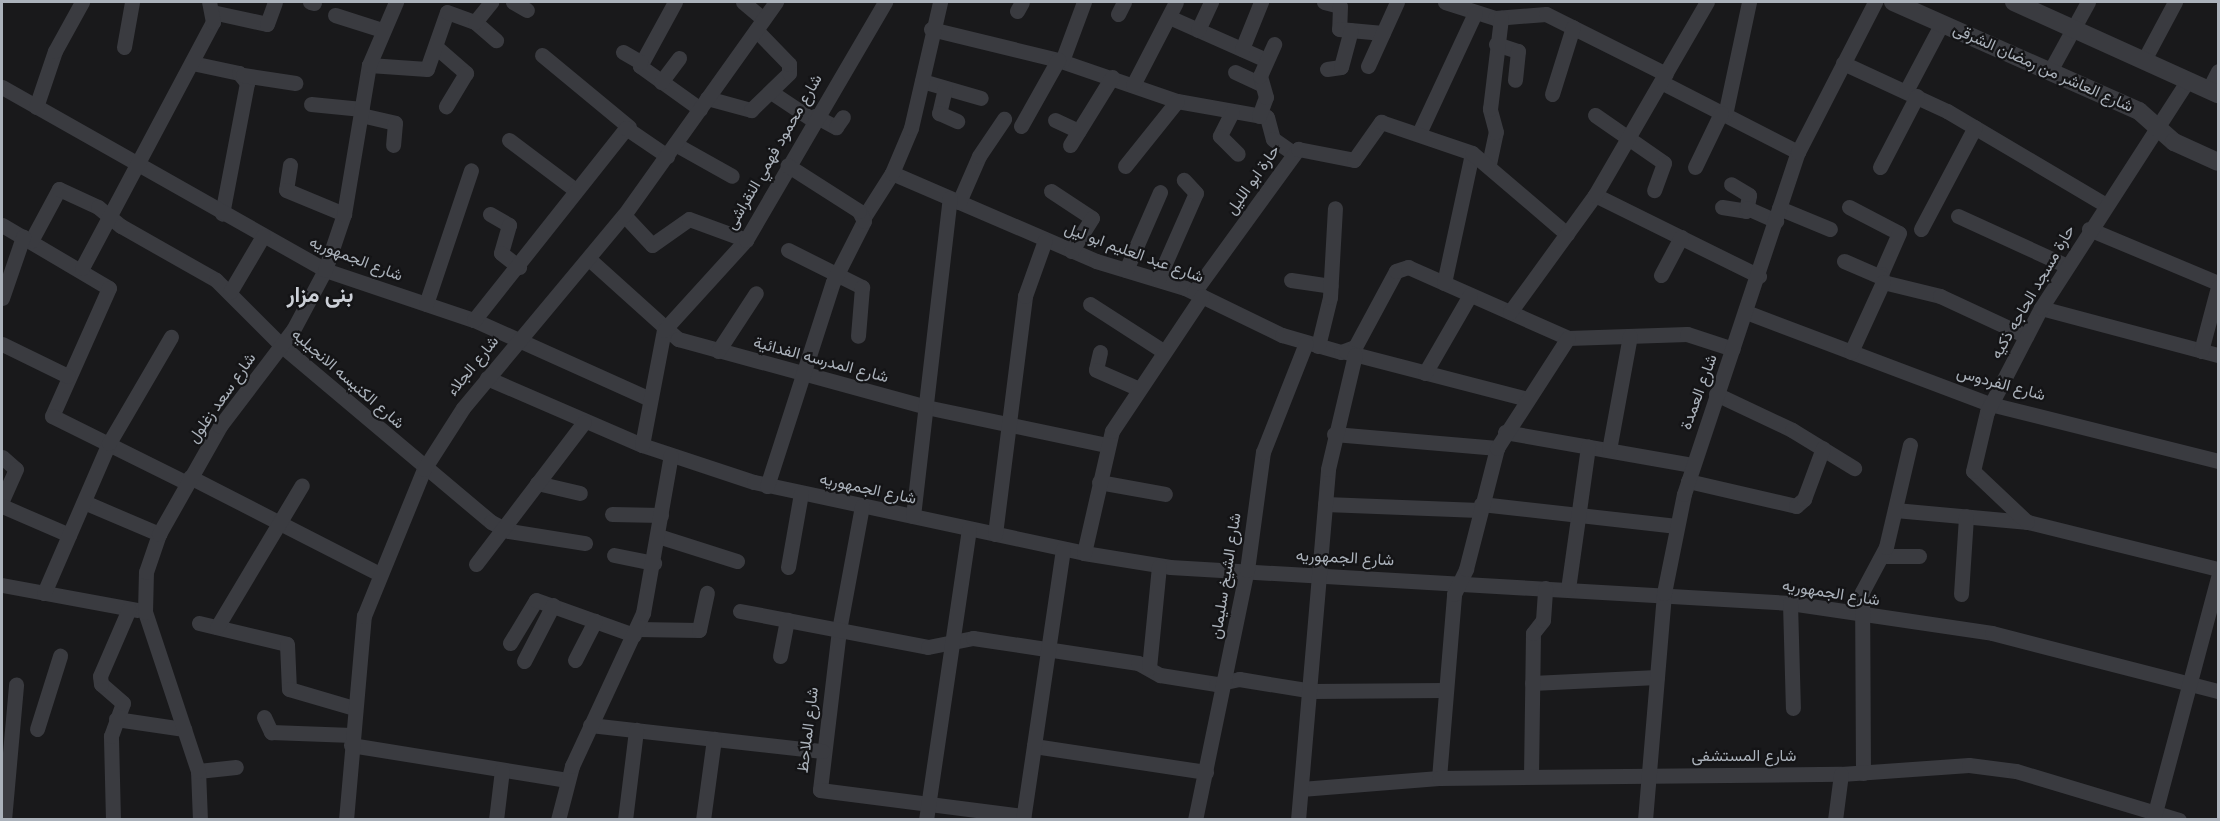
<!DOCTYPE html>
<html>
<head>
<meta charset="utf-8">
<style>
  body { margin:0 }
  #map { position:relative; width:2220px; height:821px; overflow:hidden; background:#19191b; font-family:Raleway,Vazirmatn,sans-serif }
  div>[style] { position:absolute }
  [style*='--x'] { left:calc(var(--x)*1px); top:calc(var(--y)*1px); width:calc(var(--w)*1px); rotate:calc(var(--a)*1deg) }
  .minor>* { height:15px; margin:-7.5px; padding:0 7.5px; transform-origin:7.5px; border-radius:7.5px; background:#3a3b40 }
  .tertiary>* { height:18px; margin:-9px; padding:0 9px; transform-origin:9px; border-radius:9px; background:#3a3b40 }
  span { translate:-50% -50%; white-space:nowrap; text-align:center; line-height:1.15; -webkit-text-stroke:4.5px #141416; paint-order:stroke }
  .street-label { font-size:16px; color:#abb2bb }
  .district-label { font-size:22px; color:#ccd0d7; font-weight:700 }
  .frame { position:absolute; inset:0; border:3px solid #abb2bb; pointer-events:none }
</style>
</head>
<body>
<div id="map">
  <div class="minor">
    <i style="--x:310;--y:2;--w:4;--a:14"></i>
    <i style="--x:513;--y:2;--w:16;--a:30"></i>
    <i style="--x:675;--y:2;--w:73;--a:118.7"></i>
    <i style="--x:640;--y:66;--w:74;--a:35.6"></i>
    <i style="--x:743;--y:2;--w:26;--a:40"></i>
    <i style="--x:1324;--y:2;--w:16;--a:14"></i>
    <i style="--x:1340;--y:6;--w:23;--a:92"></i>
    <i style="--x:1339;--y:29;--w:44;--a:5.2"></i>
    <i style="--x:1445;--y:2;--w:52;--a:17.7"></i>
    <i style="--x:1495;--y:18;--w:51;--a:-4.5"></i>
    <i style="--x:1546;--y:14;--w:134;--a:26.6"></i>
    <i style="--x:1017;--y:11;--w:10;--a:-61"></i>
    <i style="--x:212;--y:12;--w:56;--a:12.3"></i>
    <i style="--x:267;--y:24;--w:23;--a:-70"></i>
    <i style="--x:1118;--y:14;--w:13;--a:-63"></i>
    <i style="--x:335;--y:15;--w:49;--a:17.7"></i>
    <i style="--x:1169;--y:17;--w:106;--a:23.9"></i>
    <i style="--x:475;--y:22;--w:28;--a:41"></i>
    <i style="--x:931;--y:29;--w:131;--a:13.7"></i>
    <i style="--x:1058;--y:60;--w:126;--a:19"></i>
    <i style="--x:1177;--y:101;--w:91;--a:10.1"></i>
    <i style="--x:1267;--y:117;--w:23;--a:75"></i>
    <i style="--x:1273;--y:139;--w:24;--a:35"></i>
    <i style="--x:1198;--y:30;--w:31;--a:-65"></i>
    <i style="--x:1496;--y:44;--w:23;--a:18"></i>
    <i style="--x:1518;--y:51;--w:29;--a:96"></i>
    <i style="--x:124;--y:47;--w:46;--a:-79.9"></i>
    <i style="--x:436;--y:47;--w:40;--a:41"></i>
    <i style="--x:466;--y:73;--w:39;--a:121"></i>
    <i style="--x:1242;--y:49;--w:51;--a:-68"></i>
    <i style="--x:623;--y:52;--w:20;--a:30"></i>
    <i style="--x:542;--y:55;--w:113;--a:39.6"></i>
    <i style="--x:2144;--y:60;--w:66;--a:-61.9"></i>
    <i style="--x:1062;--y:61;--w:63;--a:-69.6"></i>
    <i style="--x:192;--y:63;--w:48;--a:12"></i>
    <i style="--x:239;--y:73;--w:13;--a:51"></i>
    <i style="--x:247;--y:83;--w:133;--a:100.8"></i>
    <i style="--x:1843;--y:63;--w:115;--a:24.8"></i>
    <i style="--x:1947;--y:111;--w:185;--a:30.6"></i>
    <i style="--x:369;--y:65;--w:58;--a:3.9"></i>
    <i style="--x:427;--y:69;--w:60;--a:-70.7"></i>
    <i style="--x:447;--y:12;--w:30;--a:20"></i>
    <i style="--x:475;--y:22;--w:26;--a:-51"></i>
    <i style="--x:1368;--y:66;--w:70;--a:-65.6"></i>
    <i style="--x:1327;--y:69;--w:14;--a:-8"></i>
    <i style="--x:1341;--y:67;--w:38;--a:-75"></i>
    <i style="--x:2050;--y:71;--w:79;--a:-61.2"></i>
    <i style="--x:1235;--y:72;--w:29;--a:25"></i>
    <i style="--x:243;--y:75;--w:53;--a:8.7"></i>
    <i style="--x:922;--y:81;--w:61;--a:16.1"></i>
    <i style="--x:661;--y:82;--w:30;--a:-53"></i>
    <i style="--x:1661;--y:82;--w:154;--a:27.1"></i>
    <i style="--x:1133;--y:85;--w:93;--a:-62.6"></i>
    <i style="--x:2;--y:87;--w:371;--a:29.5"></i>
    <i style="--x:325;--y:270;--w:157;--a:18.6"></i>
    <i style="--x:474;--y:320;--w:193;--a:24.2"></i>
    <i style="--x:945;--y:88;--w:26;--a:103"></i>
    <i style="--x:939;--y:113;--w:20;--a:24"></i>
    <i style="--x:2209;--y:89;--w:20;--a:-63"></i>
    <i style="--x:1906;--y:91;--w:77;--a:-62.1"></i>
    <i style="--x:771;--y:92;--w:50;--a:33.7"></i>
    <i style="--x:1552;--y:94;--w:70;--a:-72.6"></i>
    <i style="--x:707;--y:98;--w:46;--a:15.3"></i>
    <i style="--x:751;--y:110;--w:53;--a:-44.2"></i>
    <i style="--x:789;--y:73;--w:9;--a:-90"></i>
    <i style="--x:789;--y:64;--w:47;--a:-134.1"></i>
    <i style="--x:311;--y:104;--w:51;--a:5.6"></i>
    <i style="--x:36;--y:107;--w:59;--a:-71.3"></i>
    <i style="--x:55;--y:51;--w:56;--a:-61.1"></i>
    <i style="--x:1232;--y:112;--w:27;--a:117"></i>
    <i style="--x:1220;--y:136;--w:25;--a:45"></i>
    <i style="--x:361;--y:115;--w:35;--a:13"></i>
    <i style="--x:395;--y:123;--w:22;--a:95"></i>
    <i style="--x:1595;--y:115;--w:84;--a:34.8"></i>
    <i style="--x:1664;--y:163;--w:29;--a:110"></i>
    <i style="--x:1725;--y:115;--w:116;--a:-78"></i>
    <i style="--x:815;--y:116;--w:24;--a:28"></i>
    <i style="--x:836;--y:127;--w:12;--a:-55"></i>
    <i style="--x:1259;--y:116;--w:20;--a:-70"></i>
    <i style="--x:1266;--y:97;--w:22;--a:-106"></i>
    <i style="--x:1260;--y:76;--w:35;--a:-66"></i>
    <i style="--x:1055;--y:120;--w:26;--a:25"></i>
    <i style="--x:1021;--y:126;--w:76;--a:-60.7"></i>
    <i style="--x:1420;--y:131;--w:130;--a:-65"></i>
    <i style="--x:509;--y:140;--w:81;--a:37"></i>
    <i style="--x:675;--y:144;--w:65;--a:29.3"></i>
    <i style="--x:1070;--y:145;--w:80;--a:-58.3"></i>
    <i style="--x:1489;--y:164;--w:33;--a:-78"></i>
    <i style="--x:1496;--y:132;--w:24;--a:-105"></i>
    <i style="--x:1490;--y:109;--w:92;--a:-83.1"></i>
    <i style="--x:290;--y:165;--w:25;--a:99"></i>
    <i style="--x:286;--y:190;--w:63;--a:22.5"></i>
    <i style="--x:1125;--y:166;--w:83;--a:-51.3"></i>
    <i style="--x:1695;--y:167;--w:60;--a:-64.3"></i>
    <i style="--x:1880;--y:167;--w:80;--a:-62.5"></i>
    <i style="--x:892;--y:173;--w:222;--a:23.3"></i>
    <i style="--x:1096;--y:261;--w:93;--a:16.9"></i>
    <i style="--x:1185;--y:288;--w:108;--a:25.9"></i>
    <i style="--x:1282;--y:335;--w:61;--a:16.1"></i>
    <i style="--x:1341;--y:352;--w:15;--a:-20"></i>
    <i style="--x:1355;--y:347;--w:86;--a:-61.7"></i>
    <i style="--x:1396;--y:271;--w:13;--a:-18"></i>
    <i style="--x:1408;--y:267;--w:175;--a:23.9"></i>
    <i style="--x:1568;--y:338;--w:119;--a:-1.9"></i>
    <i style="--x:1687;--y:334;--w:48;--a:18.1"></i>
    <i style="--x:1051;--y:191;--w:49;--a:33.4"></i>
    <i style="--x:1092;--y:218;--w:39;--a:122"></i>
    <i style="--x:1595;--y:195;--w:183;--a:26.3"></i>
    <i style="--x:959;--y:202;--w:50;--a:-66.5"></i>
    <i style="--x:979;--y:156;--w:45;--a:-56"></i>
    <i style="--x:1722;--y:207;--w:24;--a:9"></i>
    <i style="--x:1746;--y:211;--w:16;--a:-79"></i>
    <i style="--x:1749;--y:195;--w:21;--a:-149"></i>
    <i style="--x:1849;--y:207;--w:56;--a:27.5"></i>
    <i style="--x:1899;--y:233;--w:45;--a:113.7"></i>
    <i style="--x:1881;--y:274;--w:8;--a:76"></i>
    <i style="--x:1883;--y:282;--w:59;--a:13.8"></i>
    <i style="--x:1940;--y:296;--w:95;--a:24.9"></i>
    <i style="--x:1747;--y:208;--w:32;--a:24"></i>
    <i style="--x:1779;--y:208;--w:55;--a:22.4"></i>
    <i style="--x:490;--y:214;--w:22;--a:30"></i>
    <i style="--x:509;--y:225;--w:29;--a:106"></i>
    <i style="--x:501;--y:253;--w:23;--a:38"></i>
    <i style="--x:624;--y:215;--w:41;--a:47"></i>
    <i style="--x:652;--y:245;--w:45;--a:-35.1"></i>
    <i style="--x:689;--y:219;--w:61;--a:20.2"></i>
    <i style="--x:1958;--y:216;--w:120;--a:24.6"></i>
    <i style="--x:864;--y:217;--w:52;--a:-57.5"></i>
    <i style="--x:892;--y:173;--w:49;--a:-67.1"></i>
    <i style="--x:911;--y:128;--w:129;--a:-77"></i>
    <i style="--x:2;--y:225;--w:124;--a:30.5"></i>
    <i style="--x:109;--y:288;--w:140;--a:114"></i>
    <i style="--x:52;--y:416;--w:151;--a:26.4"></i>
    <i style="--x:1921;--y:229;--w:115;--a:-62.1"></i>
    <i style="--x:2089;--y:229;--w:140;--a:22.7"></i>
    <i style="--x:31;--y:241;--w:59;--a:-61.7"></i>
    <i style="--x:59;--y:189;--w:43;--a:24.8"></i>
    <i style="--x:98;--y:207;--w:30;--a:40"></i>
    <i style="--x:121;--y:226;--w:109;--a:29.6"></i>
    <i style="--x:216;--y:280;--w:93;--a:45"></i>
    <i style="--x:282;--y:346;--w:273;--a:40.1"></i>
    <i style="--x:491;--y:522;--w:20;--a:27"></i>
    <i style="--x:509;--y:531;--w:77;--a:9"></i>
    <i style="--x:788;--y:250;--w:83;--a:26.6"></i>
    <i style="--x:862;--y:287;--w:49;--a:94.7"></i>
    <i style="--x:589;--y:259;--w:120;--a:42"></i>
    <i style="--x:678;--y:339;--w:257;--a:15.3"></i>
    <i style="--x:926;--y:407;--w:185;--a:11.9"></i>
    <i style="--x:1844;--y:261;--w:40;--a:23.4"></i>
    <i style="--x:82;--y:268;--w:279;--a:-62"></i>
    <i style="--x:213;--y:22;--w:20;--a:-101"></i>
    <i style="--x:1126;--y:270;--w:85;--a:-66.4"></i>
    <i style="--x:1661;--y:275;--w:43;--a:-62.2"></i>
    <i style="--x:1158;--y:279;--w:94;--a:-66.2"></i>
    <i style="--x:1196;--y:193;--w:18;--a:-133"></i>
    <i style="--x:1291;--y:280;--w:40;--a:8.5"></i>
    <i style="--x:1444;--y:283;--w:133;--a:-77.8"></i>
    <i style="--x:230;--y:292;--w:65;--a:-59.5"></i>
    <i style="--x:1194;--y:292;--w:177;--a:-54"></i>
    <i style="--x:1298;--y:149;--w:57;--a:11.1"></i>
    <i style="--x:1354;--y:160;--w:47;--a:-54.6"></i>
    <i style="--x:1381;--y:122;--w:96;--a:18.8"></i>
    <i style="--x:1472;--y:153;--w:125;--a:40.5"></i>
    <i style="--x:2;--y:298;--w:65;--a:-71"></i>
    <i style="--x:426;--y:304;--w:141;--a:-71.4"></i>
    <i style="--x:1090;--y:304;--w:87;--a:32.8"></i>
    <i style="--x:2041;--y:308;--w:183;--a:14.9"></i>
    <i style="--x:1510;--y:312;--w:145;--a:-54"></i>
    <i style="--x:1595;--y:195;--w:223;--a:-59.9"></i>
    <i style="--x:1746;--y:312;--w:261;--a:20.7"></i>
    <i style="--x:1990;--y:404;--w:235;--a:14"></i>
    <i style="--x:474;--y:320;--w:245;--a:-51.6"></i>
    <i style="--x:626;--y:128;--w:50;--a:34.3"></i>
    <i style="--x:2;--y:344;--w:73;--a:25.9"></i>
    <i style="--x:1318;--y:346;--w:50;--a:-76.2"></i>
    <i style="--x:1330;--y:297;--w:89;--a:-86.8"></i>
    <i style="--x:718;--y:351;--w:69;--a:-56.8"></i>
    <i style="--x:2201;--y:351;--w:66;--a:-75.1"></i>
    <i style="--x:1100;--y:352;--w:18;--a:103"></i>
    <i style="--x:1096;--y:370;--w:45;--a:23.7"></i>
    <i style="--x:1346;--y:352;--w:188;--a:14.5"></i>
    <i style="--x:1851;--y:352;--w:77;--a:-65.4"></i>
    <i style="--x:1425;--y:373;--w:90;--a:-60"></i>
    <i style="--x:487;--y:378;--w:169;--a:23.4"></i>
    <i style="--x:642;--y:445;--w:118;--a:18.3"></i>
    <i style="--x:754;--y:482;--w:338;--a:12.1"></i>
    <i style="--x:1084;--y:553;--w:87;--a:9.2"></i>
    <i style="--x:1170;--y:567;--w:621;--a:3.32"></i>
    <i style="--x:1790;--y:603;--w:204;--a:8.4"></i>
    <i style="--x:1992;--y:633;--w:233;--a:14.4"></i>
    <i style="--x:1716;--y:394;--w:84;--a:25.3"></i>
    <i style="--x:1792;--y:430;--w:73;--a:31.5"></i>
    <i style="--x:1505;--y:432;--w:190;--a:10"></i>
    <i style="--x:1334;--y:434;--w:164;--a:4.9"></i>
    <i style="--x:642;--y:445;--w:117;--a:-79.2"></i>
    <i style="--x:664;--y:330;--w:122;--a:-47.7"></i>
    <i style="--x:746;--y:240;--w:276;--a:-59.7"></i>
    <i style="--x:1609;--y:450;--w:116;--a:-79.6"></i>
    <i style="--x:2;--y:457;--w:18;--a:41"></i>
    <i style="--x:16;--y:469;--w:35;--a:114"></i>
    <i style="--x:190;--y:477;--w:211;--a:27.1"></i>
    <i style="--x:1688;--y:481;--w:111;--a:13"></i>
    <i style="--x:1796;--y:506;--w:11;--a:-41"></i>
    <i style="--x:1804;--y:499;--w:54;--a:-69.6"></i>
    <i style="--x:1099;--y:482;--w:67;--a:10.3"></i>
    <i style="--x:537;--y:483;--w:44;--a:13.1"></i>
    <i style="--x:767;--y:486;--w:214;--a:-72.1"></i>
    <i style="--x:833;--y:282;--w:68;--a:-63.1"></i>
    <i style="--x:864;--y:221;--w:11;--a:-117"></i>
    <i style="--x:859;--y:211;--w:85;--a:-147.4"></i>
    <i style="--x:84;--y:502;--w:82;--a:23.1"></i>
    <i style="--x:1325;--y:504;--w:154;--a:2.2"></i>
    <i style="--x:1481;--y:504;--w:197;--a:6.4"></i>
    <i style="--x:2;--y:506;--w:73;--a:23.4"></i>
    <i style="--x:862;--y:506;--w:126;--a:100.5"></i>
    <i style="--x:839;--y:630;--w:161;--a:96.8"></i>
    <i style="--x:820;--y:790;--w:205;--a:7.3"></i>
    <i style="--x:1895;--y:510;--w:134;--a:5.2"></i>
    <i style="--x:2028;--y:522;--w:196;--a:13.9"></i>
    <i style="--x:612;--y:514;--w:49;--a:1.2"></i>
    <i style="--x:913;--y:516;--w:320;--a:-83.4"></i>
    <i style="--x:2027;--y:522;--w:74;--a:-136.6"></i>
    <i style="--x:1973;--y:471;--w:61;--a:-76.7"></i>
    <i style="--x:1987;--y:412;--w:117;--a:-62.6"></i>
    <i style="--x:2041;--y:308;--w:271;--a:-57.2"></i>
    <i style="--x:995;--y:534;--w:240;--a:-82.8"></i>
    <i style="--x:1025;--y:296;--w:59;--a:-70.3"></i>
    <i style="--x:658;--y:536;--w:83;--a:17.6"></i>
    <i style="--x:1084;--y:553;--w:125;--a:-77.1"></i>
    <i style="--x:1112;--y:431;--w:162;--a:-56.3"></i>
    <i style="--x:614;--y:555;--w:41;--a:11.3"></i>
    <i style="--x:1882;--y:556;--w:37;--a:0"></i>
    <i style="--x:476;--y:564;--w:178;--a:-52.7"></i>
    <i style="--x:788;--y:567;--w:75;--a:-80"></i>
    <i style="--x:2;--y:585;--w:137;--a:10.5"></i>
    <i style="--x:1568;--y:589;--w:144;--a:-82"></i>
    <i style="--x:44;--y:593;--w:163;--a:-66.6"></i>
    <i style="--x:109;--y:443;--w:123;--a:-59.7"></i>
    <i style="--x:1961;--y:594;--w:78;--a:-86.3"></i>
    <i style="--x:1790;--y:603;--w:105;--a:88.4"></i>
    <i style="--x:740;--y:611;--w:191;--a:10.8"></i>
    <i style="--x:928;--y:647;--w:46;--a:-11.3"></i>
    <i style="--x:973;--y:638;--w:167;--a:8.6"></i>
    <i style="--x:1138;--y:663;--w:25;--a:29"></i>
    <i style="--x:1160;--y:675;--w:57;--a:9.1"></i>
    <i style="--x:1216;--y:684;--w:24;--a:-12"></i>
    <i style="--x:1239;--y:679;--w:74;--a:9.3"></i>
    <i style="--x:1312;--y:691;--w:132;--a:-0.4"></i>
    <i style="--x:199;--y:623;--w:90;--a:13.4"></i>
    <i style="--x:287;--y:644;--w:45;--a:87.5"></i>
    <i style="--x:289;--y:689;--w:68;--a:16.3"></i>
    <i style="--x:217;--y:627;--w:165;--a:-59.1"></i>
    <i style="--x:637;--y:629;--w:62;--a:0.9"></i>
    <i style="--x:699;--y:630;--w:38;--a:-78"></i>
    <i style="--x:510;--y:643;--w:50;--a:-58.8"></i>
    <i style="--x:536;--y:600;--w:104;--a:19.7"></i>
    <i style="--x:780;--y:656;--w:37;--a:-79"></i>
    <i style="--x:575;--y:660;--w:44;--a:-62.9"></i>
    <i style="--x:524;--y:661;--w:63;--a:-62.6"></i>
    <i style="--x:1149;--y:668;--w:102;--a:-84.4"></i>
    <i style="--x:1532;--y:683;--w:125;--a:-2.7"></i>
    <i style="--x:264;--y:717;--w:17;--a:65"></i>
    <i style="--x:271;--y:732;--w:81;--a:2.1"></i>
    <i style="--x:116;--y:719;--w:69;--a:8.4"></i>
    <i style="--x:590;--y:725;--w:234;--a:6.4"></i>
    <i style="--x:37;--y:729;--w:77;--a:-72.5"></i>
    <i style="--x:351;--y:745;--w:219;--a:9.2"></i>
    <i style="--x:1034;--y:746;--w:174;--a:8.6"></i>
    <i style="--x:198;--y:771;--w:38;--a:-6"></i>
    <i style="--x:1863;--y:773;--w:181;--a:-90.3"></i>
    <i style="--x:1862;--y:592;--w:51;--a:-61.9"></i>
    <i style="--x:1886;--y:547;--w:105;--a:-76.8"></i>
    <i style="--x:1531;--y:776;--w:143;--a:-89.2"></i>
    <i style="--x:1533;--y:633;--w:16;--a:-52"></i>
    <i style="--x:1543;--y:620;--w:32;--a:-86"></i>
    <i style="--x:1439;--y:778;--w:185;--a:-85.3"></i>
    <i style="--x:1454;--y:594;--w:28;--a:-64"></i>
    <i style="--x:1466;--y:569;--w:125;--a:-75.6"></i>
    <i style="--x:1497;--y:448;--w:131;--a:-57.2"></i>
    <i style="--x:1301;--y:789;--w:138;--a:-4.6"></i>
    <i style="--x:1439;--y:778;--w:402;--a:-0.6"></i>
    <i style="--x:1841;--y:774;--w:128;--a:-4"></i>
    <i style="--x:1969;--y:765;--w:47;--a:7.3"></i>
    <i style="--x:2016;--y:771;--w:170;--a:16.7"></i>
    <i style="--x:4;--y:820;--w:136;--a:-84.9"></i>
    <i style="--x:113;--y:820;--w:84;--a:-91.4"></i>
    <i style="--x:111;--y:736;--w:35;--a:-70"></i>
    <i style="--x:123;--y:703;--w:29;--a:-139"></i>
    <i style="--x:101;--y:684;--w:8;--a:-97"></i>
    <i style="--x:100;--y:676;--w:73;--a:-66.6"></i>
    <i style="--x:200;--y:820;--w:49;--a:-92.3"></i>
    <i style="--x:198;--y:771;--w:168;--a:-108.4"></i>
    <i style="--x:145;--y:612;--w:40;--a:-88.6"></i>
    <i style="--x:146;--y:572;--w:40;--a:-71.1"></i>
    <i style="--x:159;--y:534;--w:124;--a:-60.5"></i>
    <i style="--x:220;--y:426;--w:121;--a:-52.8"></i>
    <i style="--x:293;--y:330;--w:68;--a:-61.9"></i>
    <i style="--x:325;--y:270;--w:59;--a:-71.3"></i>
    <i style="--x:344;--y:214;--w:151;--a:-80.5"></i>
    <i style="--x:369;--y:65;--w:69;--a:-66.8"></i>
    <i style="--x:346;--y:820;--w:205;--a:-85"></i>
    <i style="--x:364;--y:616;--w:159;--a:-67.8"></i>
    <i style="--x:424;--y:469;--w:72;--a:-57.4"></i>
    <i style="--x:463;--y:408;--w:251;--a:-50.2"></i>
    <i style="--x:624;--y:215;--w:262;--a:-54.5"></i>
    <i style="--x:496;--y:820;--w:50;--a:-83.2"></i>
    <i style="--x:558;--y:820;--w:56;--a:-75.5"></i>
    <i style="--x:572;--y:766;--w:169;--a:-65.1"></i>
    <i style="--x:643;--y:613;--w:160;--a:-80"></i>
    <i style="--x:625;--y:820;--w:91;--a:-83"></i>
    <i style="--x:703;--y:820;--w:82;--a:-82.3"></i>
    <i style="--x:926;--y:820;--w:294;--a:-81.6"></i>
    <i style="--x:1023;--y:820;--w:274;--a:-81.6"></i>
    <i style="--x:1195;--y:820;--w:255;--a:-78.3"></i>
    <i style="--x:1247;--y:570;--w:119;--a:-82.3"></i>
    <i style="--x:1263;--y:452;--w:117;--a:-68.5"></i>
    <i style="--x:1298;--y:820;--w:352;--a:-85.1"></i>
    <i style="--x:1328;--y:469;--w:117;--a:-76.7"></i>
    <i style="--x:1645;--y:820;--w:228;--a:-85.2"></i>
    <i style="--x:1664;--y:593;--w:101;--a:-78.6"></i>
    <i style="--x:1684;--y:494;--w:360;--a:-71.6"></i>
    <i style="--x:1798;--y:152;--w:169;--a:-62.8"></i>
    <i style="--x:1835;--y:820;--w:46;--a:-82.6"></i>
    <i style="--x:2153;--y:820;--w:252;--a:-75"></i>
  </div>
  <div class="tertiary">
    <i style="--x:1893;--y:2;--w:269;--a:23.9"></i>
    <i style="--x:2139;--y:111;--w:47;--a:41.5"></i>
    <i style="--x:2174;--y:142;--w:48;--a:24.4"></i>
    <i style="--x:2014;--y:2;--w:224;--a:24.3"></i>
  </div>
  <div class="street-label">
    <span style="left:2043px;top:68px;rotate:24deg">شارع العاشر من رمضان الشرقى</span>
    <span style="left:774px;top:152px;rotate:-60deg">شارع محمود فهمي النقراشى</span>
    <span style="left:1253px;top:180px;rotate:-55deg">حارة ابو الليل</span>
    <span style="left:1134px;top:253px;rotate:20deg">شارع عبد العليم ابو ليل</span>
    <span style="left:356px;top:259px;rotate:21deg">شارع الجمهوريه</span>
    <span style="left:2033px;top:292px;rotate:-60deg">حارة مسجد الحاجه ذكيه</span>
    <span style="left:821px;top:360px;rotate:15deg">شارع المدرسه الفدائية</span>
    <span style="left:473px;top:366px;rotate:-51deg">شارع الجلاء</span>
    <span style="left:348px;top:379px;rotate:41deg">شارع الكنيسه الانجيليه</span>
    <span style="left:2001px;top:384px;rotate:15deg">شارع الفردوس</span>
    <span style="left:1699px;top:392px;rotate:-70deg">شارع العمدة</span>
    <span style="left:222px;top:398px;rotate:-55deg">شارع سعد زغلول</span>
    <span style="left:868px;top:489px;rotate:12deg">شارع الجمهوريه</span>
    <span style="left:1345px;top:558px;rotate:3deg">شارع الجمهوريه</span>
    <span style="left:1226px;top:576px;rotate:-81deg">شارع الشيخ سليمان</span>
    <span style="left:1831px;top:593px;rotate:9deg">شارع الجمهوريه</span>
    <span style="left:808px;top:730px;rotate:-83deg">شارع الملاحظ</span>
    <span style="left:1744px;top:756px">شارع المستشفى</span>
  </div>
  <div class="district-label">
    <span style="left:320px;top:295px">بنى مزار</span>
  </div>
  <div class="frame"></div>
</div>
</body>
</html>
